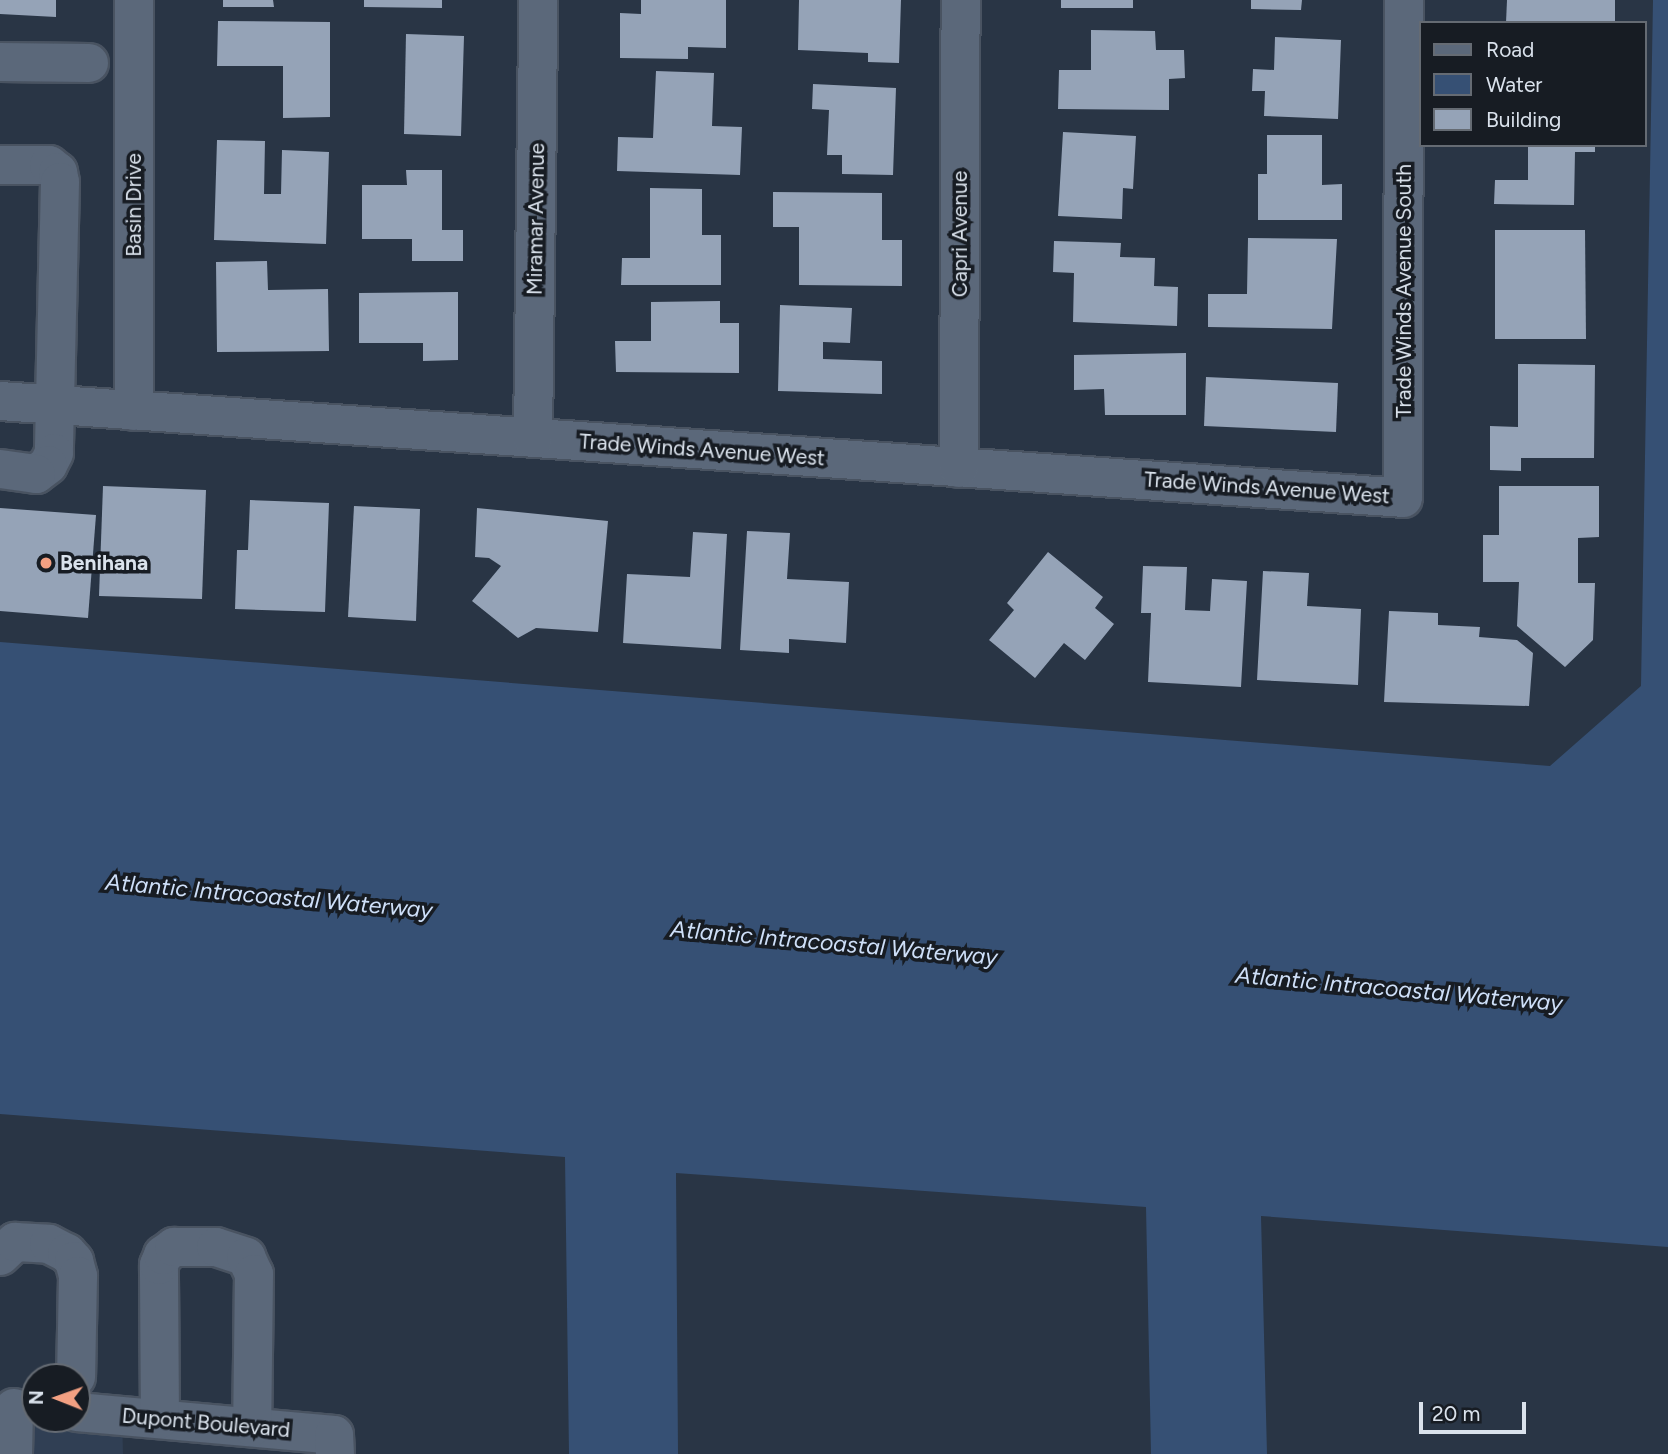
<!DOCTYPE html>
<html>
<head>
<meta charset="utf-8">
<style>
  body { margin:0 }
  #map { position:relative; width:1668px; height:1454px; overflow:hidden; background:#293545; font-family:Figtree,sans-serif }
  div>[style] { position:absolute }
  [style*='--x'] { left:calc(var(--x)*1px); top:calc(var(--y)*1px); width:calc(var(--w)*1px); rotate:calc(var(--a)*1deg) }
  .built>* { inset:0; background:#303f54 }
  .water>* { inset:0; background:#365074 }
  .building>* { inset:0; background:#95a3b7 }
  .roads { filter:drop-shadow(2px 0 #495361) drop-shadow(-2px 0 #495361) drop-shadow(0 2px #495361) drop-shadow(0 -2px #495361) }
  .minor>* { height:38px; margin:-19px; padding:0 19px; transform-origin:19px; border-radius:19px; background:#5b687a }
  .dots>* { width:19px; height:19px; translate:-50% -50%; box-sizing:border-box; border:4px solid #171c23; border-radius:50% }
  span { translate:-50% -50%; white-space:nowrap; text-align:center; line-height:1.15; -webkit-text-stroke:7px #171c23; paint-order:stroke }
  .street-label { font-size:21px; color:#dae2ec }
  .poi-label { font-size:21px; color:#dae2ec; font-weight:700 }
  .left { translate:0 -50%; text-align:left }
  .water-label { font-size:23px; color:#cedff8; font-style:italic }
  .legend { position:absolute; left:1419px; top:21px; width:228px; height:126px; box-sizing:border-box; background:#171c23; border:2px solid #656b73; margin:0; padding:9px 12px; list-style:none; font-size:21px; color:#dae2ec }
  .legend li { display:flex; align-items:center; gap:14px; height:35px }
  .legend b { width:35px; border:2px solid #656b73 }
  .north { position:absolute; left:21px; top:1363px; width:70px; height:70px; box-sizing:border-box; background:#171c23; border:2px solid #656b73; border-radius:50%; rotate:271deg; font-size:19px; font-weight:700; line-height:28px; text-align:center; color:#dae2ec }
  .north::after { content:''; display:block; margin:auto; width:24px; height:32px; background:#f3a082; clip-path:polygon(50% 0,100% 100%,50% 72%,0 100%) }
  .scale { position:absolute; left:1419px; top:1402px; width:107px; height:32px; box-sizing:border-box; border:4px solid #dae2ec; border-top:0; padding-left:9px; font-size:21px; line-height:24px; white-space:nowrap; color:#dae2ec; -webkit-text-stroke:5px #171c23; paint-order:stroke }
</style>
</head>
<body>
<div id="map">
  <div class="built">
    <i style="clip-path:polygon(0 1407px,35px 1409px,35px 1419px,122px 1415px,123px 1454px,0 1454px)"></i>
  </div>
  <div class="water">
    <i style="clip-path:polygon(1653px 0,1668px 0,1668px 1247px,1261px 1216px,1267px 1454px,1151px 1454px,1146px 1207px,676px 1173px,678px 1454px,569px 1454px,565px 1157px,0 1114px,0 642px,1550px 766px,1641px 686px)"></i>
  </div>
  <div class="building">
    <i style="clip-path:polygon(0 0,56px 0,56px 17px,0 14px)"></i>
    <i style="clip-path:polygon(223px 0,273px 0,274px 7px,223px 7px)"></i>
    <i style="clip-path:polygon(364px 0,442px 0,442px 8px,364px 7px)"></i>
    <i style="clip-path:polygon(641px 0,726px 0,726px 48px,688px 47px,688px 59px,620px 58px,620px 13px,641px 14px)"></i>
    <i style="clip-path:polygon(799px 0,901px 0,899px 63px,868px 62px,868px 53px,798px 50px)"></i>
    <i style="clip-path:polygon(1061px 0,1133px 0,1133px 8px,1061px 8px)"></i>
    <i style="clip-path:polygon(1251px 0,1302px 0,1301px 10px,1251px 9px)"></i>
    <i style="clip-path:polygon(1507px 0,1615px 0,1615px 22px,1506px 23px)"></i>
    <i style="clip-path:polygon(218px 21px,330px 22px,330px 117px,283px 118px,283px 66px,217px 66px)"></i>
    <i style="clip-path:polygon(1091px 30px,1155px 31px,1156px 50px,1184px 50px,1185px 78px,1169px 79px,1169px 110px,1058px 109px,1059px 70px,1091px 70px)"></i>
    <i style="clip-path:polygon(406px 34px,464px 36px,461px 136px,404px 134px)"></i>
    <i style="clip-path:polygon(1275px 37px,1341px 40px,1338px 119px,1264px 116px,1265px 91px,1252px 91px,1253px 69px,1274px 70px)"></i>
    <i style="clip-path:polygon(656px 71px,714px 73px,712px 126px,742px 127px,740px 175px,617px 171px,618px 137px,653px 138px)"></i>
    <i style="clip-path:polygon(813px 84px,896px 88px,893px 175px,842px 174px,842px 155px,827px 155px,829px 110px,812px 109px)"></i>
    <i style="clip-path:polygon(1063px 132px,1136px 136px,1133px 189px,1123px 188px,1122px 219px,1058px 216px)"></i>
    <i style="clip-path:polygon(1267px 135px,1322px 135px,1322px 185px,1342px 184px,1342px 220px,1258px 220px,1258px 174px,1267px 174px)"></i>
    <i style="clip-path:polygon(217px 140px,265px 141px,264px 194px,281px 194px,282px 150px,329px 152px,326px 244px,214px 240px)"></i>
    <i style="clip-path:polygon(1528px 145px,1595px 145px,1595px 152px,1575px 152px,1574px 205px,1494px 204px,1495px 180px,1528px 180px)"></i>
    <i style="clip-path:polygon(406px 170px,442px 170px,442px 230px,463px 230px,463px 261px,412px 261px,412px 239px,362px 239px,362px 185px,407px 185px)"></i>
    <i style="clip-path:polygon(650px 188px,702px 189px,702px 235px,721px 235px,721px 285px,621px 285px,622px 258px,650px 258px)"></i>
    <i style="clip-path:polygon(773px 192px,882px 193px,882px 240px,902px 240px,902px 286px,799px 285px,799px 227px,773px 227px)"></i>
    <i style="clip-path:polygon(1495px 230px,1585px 230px,1586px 339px,1495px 339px)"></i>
    <i style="clip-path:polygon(1248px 238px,1337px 239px,1332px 329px,1208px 327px,1208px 294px,1247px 294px)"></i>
    <i style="clip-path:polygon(1054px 241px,1121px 243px,1120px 257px,1155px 258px,1154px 286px,1178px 287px,1177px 326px,1073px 322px,1074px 273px,1053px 272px)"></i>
    <i style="clip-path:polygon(267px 261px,268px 290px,328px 289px,329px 351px,217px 352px,216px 262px)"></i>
    <i style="clip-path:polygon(458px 292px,458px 360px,423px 361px,423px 343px,359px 343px,359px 293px)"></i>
    <i style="clip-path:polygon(720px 301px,720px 323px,739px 323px,739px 373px,616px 372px,615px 341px,651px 341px,651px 302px)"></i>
    <i style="clip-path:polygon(780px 305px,852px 308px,850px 343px,823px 342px,823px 359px,882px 361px,882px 394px,778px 391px)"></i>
    <i style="clip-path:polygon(1186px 353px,1186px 415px,1105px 415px,1104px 389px,1074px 390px,1074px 355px)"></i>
    <i style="clip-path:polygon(1518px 364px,1595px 365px,1594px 458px,1521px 458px,1521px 471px,1490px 470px,1490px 426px,1518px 427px)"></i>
    <i style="clip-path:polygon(1206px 377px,1338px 383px,1336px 432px,1204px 426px)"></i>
    <i style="clip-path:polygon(103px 486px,206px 490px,202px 599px,99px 596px)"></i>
    <i style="clip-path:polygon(1499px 486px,1599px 486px,1599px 537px,1578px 538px,1578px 583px,1595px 583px,1593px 640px,1565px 667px,1517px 626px,1519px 582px,1483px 582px,1483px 535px,1499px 535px)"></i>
    <i style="clip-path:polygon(250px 500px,329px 503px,325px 612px,235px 609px,237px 550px,248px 550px)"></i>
    <i style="clip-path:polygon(354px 506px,420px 509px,416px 621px,348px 617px)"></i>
    <i style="clip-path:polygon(0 508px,96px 515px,88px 618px,0 611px)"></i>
    <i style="clip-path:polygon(477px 508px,608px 521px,598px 632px,536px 628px,518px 638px,472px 601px,501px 566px,489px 558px,475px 557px)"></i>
    <i style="clip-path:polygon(747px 531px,790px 533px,787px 579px,849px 582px,846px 643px,789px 639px,789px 653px,740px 650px)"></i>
    <i style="clip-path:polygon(693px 532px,727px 534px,721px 649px,623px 643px,627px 574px,690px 577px)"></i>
    <i style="clip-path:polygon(1048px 552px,1103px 597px,1095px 608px,1114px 624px,1085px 660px,1064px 643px,1035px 678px,989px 640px,1014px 610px,1007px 603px)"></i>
    <i style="clip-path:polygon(1143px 566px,1187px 567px,1185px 610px,1210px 611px,1212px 579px,1247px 581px,1241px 687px,1148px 682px,1151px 613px,1141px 613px)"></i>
    <i style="clip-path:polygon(1263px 571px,1309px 573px,1307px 606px,1361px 609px,1358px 685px,1257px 680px)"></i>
    <i style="clip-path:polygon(1389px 611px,1438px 613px,1438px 625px,1480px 627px,1479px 637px,1517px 640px,1533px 653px,1529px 706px,1384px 702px)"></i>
  </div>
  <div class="roads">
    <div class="minor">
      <i style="--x:134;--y:0;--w:411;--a:90"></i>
      <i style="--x:0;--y:62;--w:89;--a:0.6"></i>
      <i style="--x:0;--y:165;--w:49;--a:0"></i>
      <i style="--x:49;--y:165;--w:11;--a:38"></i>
      <i style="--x:58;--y:172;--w:10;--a:79"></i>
      <i style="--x:60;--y:182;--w:271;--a:91.3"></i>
      <i style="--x:54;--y:453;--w:13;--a:117"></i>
      <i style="--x:48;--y:465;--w:15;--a:143"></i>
      <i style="--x:36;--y:474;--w:36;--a:-172"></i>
      <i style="--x:0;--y:401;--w:1406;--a:3.95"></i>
      <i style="--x:1403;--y:498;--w:498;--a:-89.9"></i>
      <i style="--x:533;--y:438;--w:438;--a:-89.3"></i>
      <i style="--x:959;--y:468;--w:468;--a:-89.8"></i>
      <i style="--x:0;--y:1256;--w:21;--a:-43"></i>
      <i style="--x:15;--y:1242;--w:34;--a:3"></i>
      <i style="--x:49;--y:1244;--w:20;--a:27"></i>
      <i style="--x:67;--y:1253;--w:11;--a:49"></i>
      <i style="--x:74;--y:1261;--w:16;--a:75"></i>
      <i style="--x:78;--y:1276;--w:101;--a:91.1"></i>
      <i style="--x:77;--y:1412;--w:258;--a:5.1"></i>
      <i style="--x:334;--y:1435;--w:19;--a:87"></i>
      <i style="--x:160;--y:1419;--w:154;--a:-90.4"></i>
      <i style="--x:159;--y:1265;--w:11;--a:-68"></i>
      <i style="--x:163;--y:1255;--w:14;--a:-36"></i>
      <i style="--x:174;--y:1247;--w:42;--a:0"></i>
      <i style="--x:216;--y:1247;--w:32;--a:18"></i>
      <i style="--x:246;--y:1257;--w:19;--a:65"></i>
      <i style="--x:254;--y:1274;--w:153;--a:90.7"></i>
      <i style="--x:13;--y:1454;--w:46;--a:-88.8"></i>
    </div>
  </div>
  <div class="dots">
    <i style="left:46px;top:563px;background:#f3a082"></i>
  </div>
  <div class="street-label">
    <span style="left:134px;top:205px;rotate:-90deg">Basin Drive</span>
    <span style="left:536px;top:219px;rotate:-89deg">Miramar Avenue</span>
    <span style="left:960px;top:234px;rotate:-90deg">Capri Avenue</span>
    <span style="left:1404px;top:291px;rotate:-90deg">Trade Winds Avenue South</span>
    <span style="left:702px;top:450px;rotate:4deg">Trade Winds Avenue West</span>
    <span style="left:1267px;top:488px;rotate:4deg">Trade Winds Avenue West</span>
    <span style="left:206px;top:1423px;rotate:5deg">Dupont Boulevard</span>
  </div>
  <div class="poi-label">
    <span class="left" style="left:60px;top:563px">Benihana</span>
  </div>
  <div class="water-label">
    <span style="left:269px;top:896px;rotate:5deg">Atlantic Intracoastal Waterway</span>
    <span style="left:834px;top:943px;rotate:5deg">Atlantic Intracoastal Waterway</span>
    <span style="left:1399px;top:989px;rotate:5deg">Atlantic Intracoastal Waterway</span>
  </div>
  <ul class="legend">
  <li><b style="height:9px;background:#5b687a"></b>Road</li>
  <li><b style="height:19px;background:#365074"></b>Water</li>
  <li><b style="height:19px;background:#95a3b7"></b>Building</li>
  </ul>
  <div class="north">N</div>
  <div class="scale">20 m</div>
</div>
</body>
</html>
